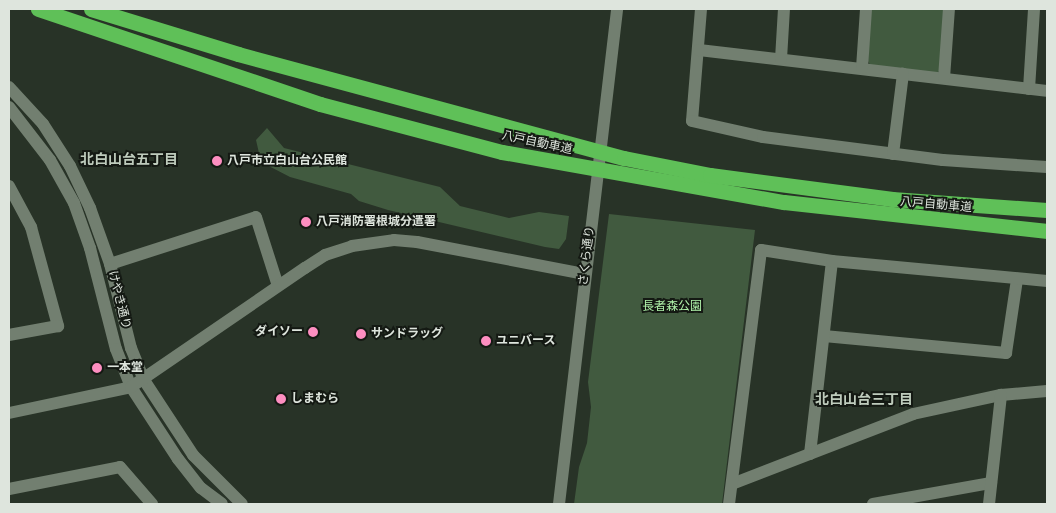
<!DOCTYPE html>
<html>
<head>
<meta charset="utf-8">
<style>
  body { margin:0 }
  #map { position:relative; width:1056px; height:513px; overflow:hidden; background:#283327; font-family:"Asap Condensed","Noto Sans JP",sans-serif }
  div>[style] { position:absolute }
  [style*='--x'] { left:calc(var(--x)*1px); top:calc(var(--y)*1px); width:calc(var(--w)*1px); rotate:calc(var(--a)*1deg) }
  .green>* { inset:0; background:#415a3f }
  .minor>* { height:12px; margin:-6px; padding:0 6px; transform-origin:6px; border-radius:6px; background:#727f70 }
  .highway>* { height:15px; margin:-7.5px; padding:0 7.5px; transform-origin:7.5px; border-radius:7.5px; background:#5fc058 }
  .dots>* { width:14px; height:14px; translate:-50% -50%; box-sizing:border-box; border:2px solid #141913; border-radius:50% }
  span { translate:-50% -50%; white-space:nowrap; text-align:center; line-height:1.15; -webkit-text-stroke:4px #141913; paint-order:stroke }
  .street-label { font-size:12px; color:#dee5dd }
  .poi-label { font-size:12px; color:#dee5dd; font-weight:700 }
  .left { translate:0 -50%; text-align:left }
  .right { translate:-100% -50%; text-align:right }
  .park-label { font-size:12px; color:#b1f4ab }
  .neighbourhood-label { font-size:14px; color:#becbbc; font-weight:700 }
  .frame { position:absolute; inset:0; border:10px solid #dee5dd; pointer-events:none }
</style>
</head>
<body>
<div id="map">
  <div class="green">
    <i style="clip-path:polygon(871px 9px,944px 9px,940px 70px,936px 74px,870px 65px,868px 61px)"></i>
    <i style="clip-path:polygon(267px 128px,284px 148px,440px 187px,460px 206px,509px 218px,539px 212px,569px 216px,566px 239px,559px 249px,545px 247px,388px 210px,359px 201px,351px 194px,290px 177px,261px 162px,256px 140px)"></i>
    <i style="clip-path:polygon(609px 214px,755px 230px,722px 504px,574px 504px,579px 467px,587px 443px,591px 407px,588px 382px)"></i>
  </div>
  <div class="minor">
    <i style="--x:701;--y:9;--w:112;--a:94.6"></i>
    <i style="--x:692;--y:121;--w:73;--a:12.7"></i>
    <i style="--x:763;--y:137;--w:181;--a:7.3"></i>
    <i style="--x:943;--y:160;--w:104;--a:3.9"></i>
    <i style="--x:699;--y:50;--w:350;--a:6.7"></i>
    <i style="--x:781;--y:59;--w:50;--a:-86.6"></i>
    <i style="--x:862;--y:68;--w:59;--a:-86.1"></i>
    <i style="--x:944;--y:78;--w:69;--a:-85.9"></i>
    <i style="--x:9;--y:87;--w:50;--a:47.4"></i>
    <i style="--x:43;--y:124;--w:50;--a:57.3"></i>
    <i style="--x:70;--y:166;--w:47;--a:64.5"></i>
    <i style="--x:90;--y:208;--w:59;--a:70.3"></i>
    <i style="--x:110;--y:264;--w:87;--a:76"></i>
    <i style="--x:131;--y:348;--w:35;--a:68"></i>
    <i style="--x:144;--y:380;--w:90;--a:56.8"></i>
    <i style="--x:193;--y:455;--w:69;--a:45"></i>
    <i style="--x:1029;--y:89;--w:80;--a:-86.4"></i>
    <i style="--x:9;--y:107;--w:67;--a:52.3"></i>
    <i style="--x:50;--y:160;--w:49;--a:60.8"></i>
    <i style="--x:74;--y:203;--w:48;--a:70.4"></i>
    <i style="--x:90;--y:248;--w:104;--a:75.6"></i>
    <i style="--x:116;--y:349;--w:41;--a:68.5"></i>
    <i style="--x:131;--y:387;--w:86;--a:56.9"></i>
    <i style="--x:178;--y:459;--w:37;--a:52"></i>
    <i style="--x:201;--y:488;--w:26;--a:37"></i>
    <i style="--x:893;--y:154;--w:81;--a:-82.9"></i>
    <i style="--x:9;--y:186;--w:47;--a:61.8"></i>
    <i style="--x:31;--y:227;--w:103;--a:74.7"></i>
    <i style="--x:58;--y:326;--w:50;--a:169.6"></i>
    <i style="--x:110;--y:264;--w:153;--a:-17.8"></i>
    <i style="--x:256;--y:217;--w:72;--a:72.3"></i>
    <i style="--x:824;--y:336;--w:183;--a:5.3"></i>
    <i style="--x:1006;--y:353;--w:75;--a:-81.5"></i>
    <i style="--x:9;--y:413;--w:125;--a:-12"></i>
    <i style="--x:131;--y:387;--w:211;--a:-34.4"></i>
    <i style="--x:305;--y:268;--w:24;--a:-33"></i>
    <i style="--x:325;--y:255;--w:28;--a:-18"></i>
    <i style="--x:352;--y:246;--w:42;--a:-8.1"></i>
    <i style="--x:394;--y:240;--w:23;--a:5"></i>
    <i style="--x:417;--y:242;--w:171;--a:10.8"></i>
    <i style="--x:810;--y:454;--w:194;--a:-83.5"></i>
    <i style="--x:732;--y:484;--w:194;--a:-21.1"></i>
    <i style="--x:913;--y:414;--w:90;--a:-12.2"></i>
    <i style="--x:1001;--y:395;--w:46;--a:-5"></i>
    <i style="--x:9;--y:489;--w:113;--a:-11.2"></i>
    <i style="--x:120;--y:467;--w:49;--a:49.1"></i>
    <i style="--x:559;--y:504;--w:498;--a:-83.3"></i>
    <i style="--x:729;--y:504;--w:256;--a:-82.8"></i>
    <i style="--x:761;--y:250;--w:72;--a:8.8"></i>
    <i style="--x:832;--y:261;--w:216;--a:5.3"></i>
    <i style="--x:873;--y:504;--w:120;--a:-10.1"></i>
    <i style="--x:989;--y:504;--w:110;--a:-83.7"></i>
  </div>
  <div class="highway">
    <i style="--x:38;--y:9;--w:298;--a:18.6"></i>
    <i style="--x:320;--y:104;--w:188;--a:14.8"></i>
    <i style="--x:502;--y:152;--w:286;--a:10.1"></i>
    <i style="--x:784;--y:202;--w:265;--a:6.3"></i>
    <i style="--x:91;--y:9;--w:154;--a:17"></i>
    <i style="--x:238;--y:54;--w:400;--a:15.1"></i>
    <i style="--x:624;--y:158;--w:88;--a:11.2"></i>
    <i style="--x:710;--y:175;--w:184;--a:7.5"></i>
    <i style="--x:892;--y:199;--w:155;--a:4.1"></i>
  </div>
  <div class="dots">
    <i style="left:217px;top:161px;background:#fd8ec0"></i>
    <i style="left:306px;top:222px;background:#fd8ec0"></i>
    <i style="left:313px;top:332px;background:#fd8ec0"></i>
    <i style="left:361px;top:334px;background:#fd8ec0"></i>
    <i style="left:486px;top:341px;background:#fd8ec0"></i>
    <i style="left:97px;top:368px;background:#fd8ec0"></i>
    <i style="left:281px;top:399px;background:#fd8ec0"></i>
  </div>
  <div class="street-label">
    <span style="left:537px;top:143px;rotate:12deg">八戸自動車道</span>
    <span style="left:936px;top:205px;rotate:5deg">八戸自動車道</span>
    <span style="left:587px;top:256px;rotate:-83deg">さくら通り</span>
    <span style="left:119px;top:300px;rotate:76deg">けやき通り</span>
  </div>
  <div class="poi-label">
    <span class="left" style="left:227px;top:161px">八戸市立白山台公民館</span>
    <span class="left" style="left:316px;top:222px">八戸消防署根城分遣署</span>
    <span class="right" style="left:303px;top:332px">ダイソー</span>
    <span class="left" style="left:371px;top:334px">サンドラッグ</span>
    <span class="left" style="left:496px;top:341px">ユニバース</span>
    <span class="left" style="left:107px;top:368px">一本堂</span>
    <span class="left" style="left:291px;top:399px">しまむら</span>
  </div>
  <div class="park-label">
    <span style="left:672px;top:307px">長者森公園</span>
  </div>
  <div class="neighbourhood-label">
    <span style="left:129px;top:159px">北白山台五丁目</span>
    <span style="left:864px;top:399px">北白山台三丁目</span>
  </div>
  <div class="frame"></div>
</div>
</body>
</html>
